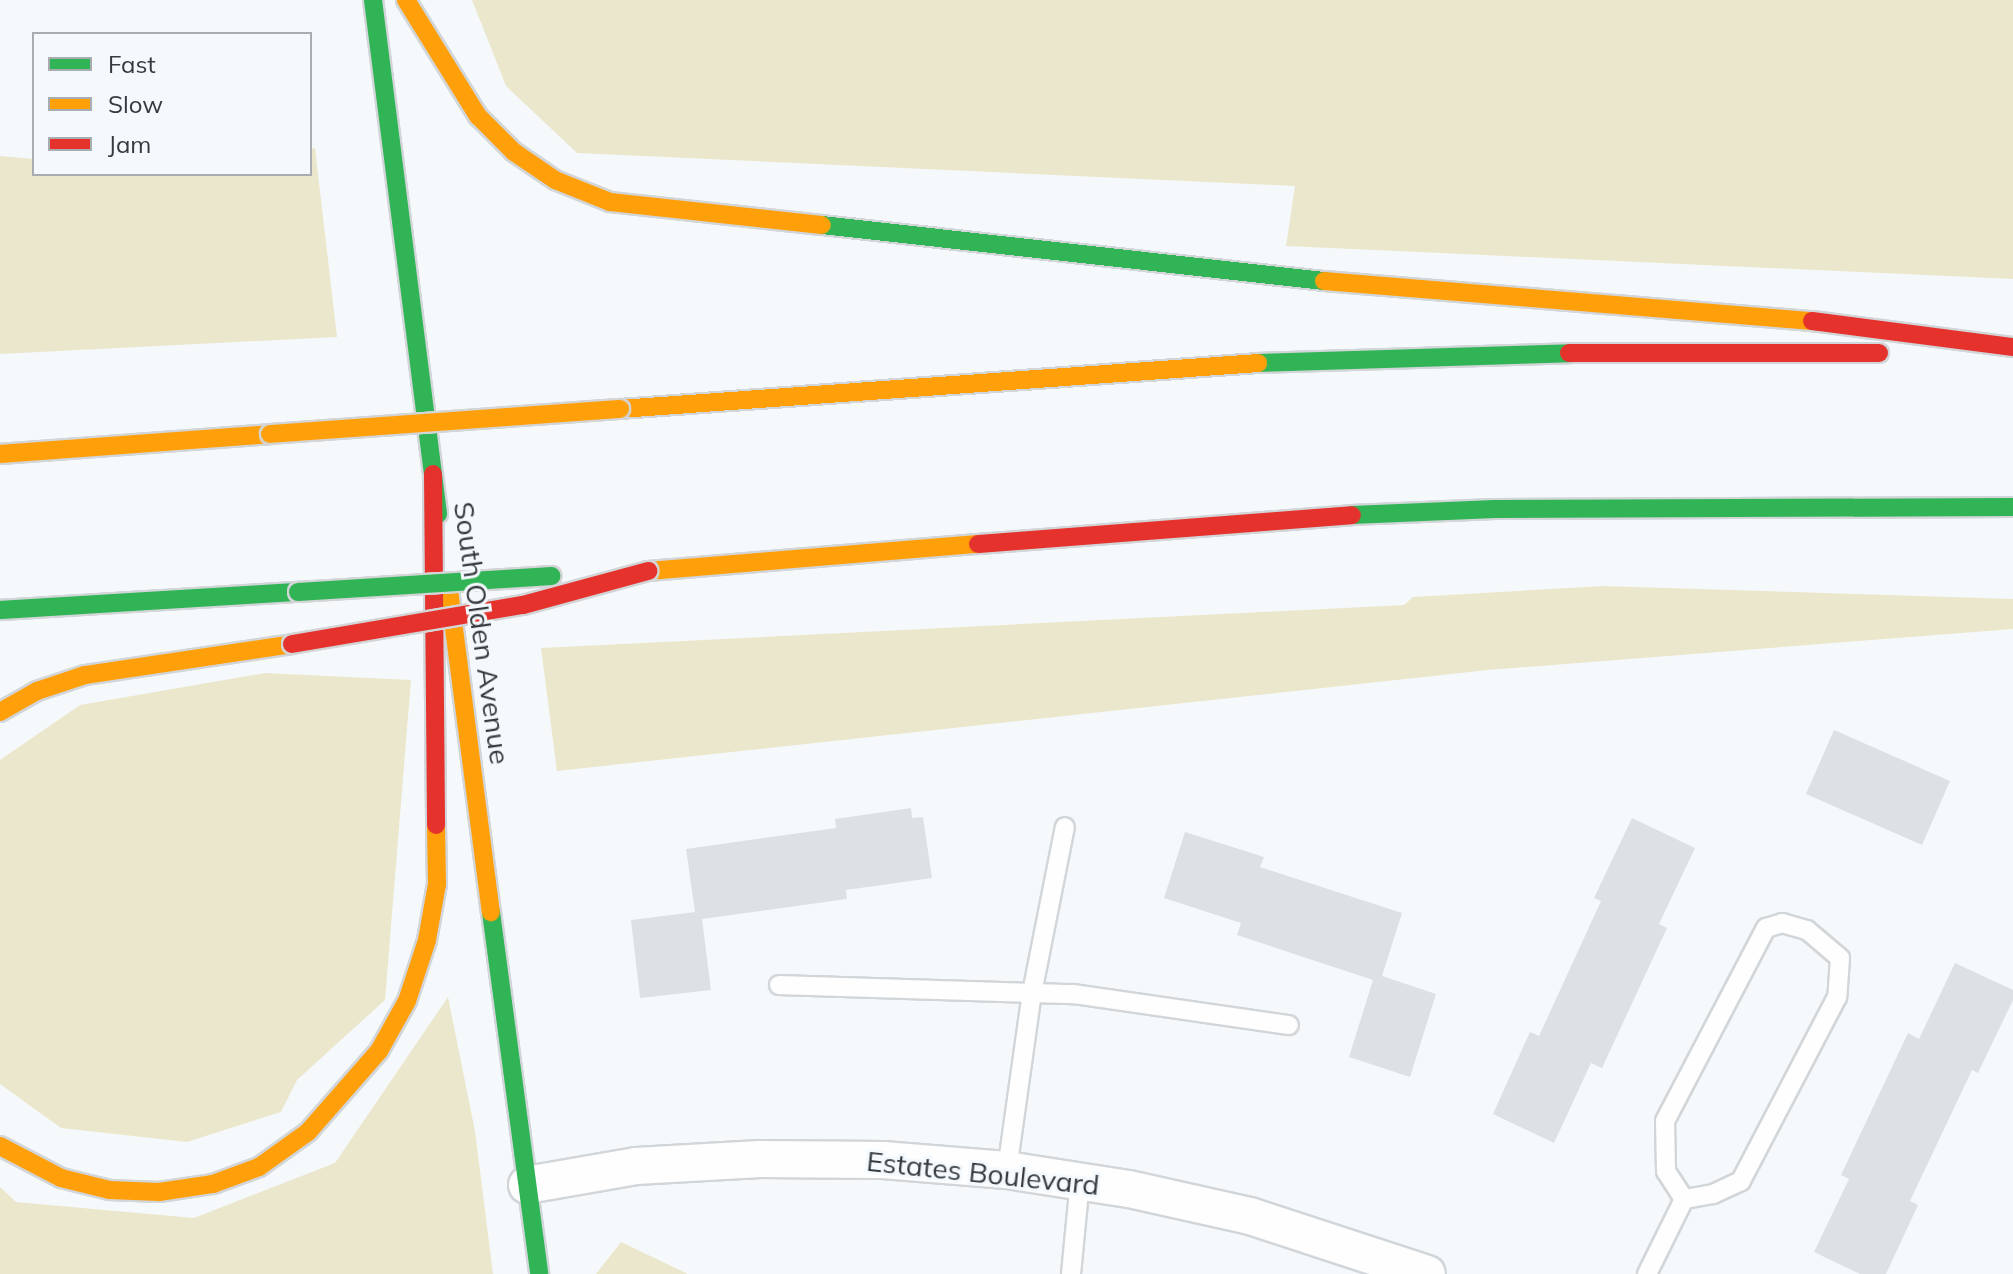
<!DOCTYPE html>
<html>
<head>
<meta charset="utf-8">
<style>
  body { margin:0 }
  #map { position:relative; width:2013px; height:1274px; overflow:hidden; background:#f6f9fb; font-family:Mulish,sans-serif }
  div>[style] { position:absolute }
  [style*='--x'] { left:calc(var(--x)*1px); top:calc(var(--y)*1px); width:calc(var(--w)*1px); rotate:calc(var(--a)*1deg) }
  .green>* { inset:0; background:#ebe7cd }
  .building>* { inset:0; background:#dde1e4 }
  .roads { filter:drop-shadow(2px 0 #d2d6d9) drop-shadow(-2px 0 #d2d6d9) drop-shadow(0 2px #d2d6d9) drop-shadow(0 -2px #d2d6d9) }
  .lane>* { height:18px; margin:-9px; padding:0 9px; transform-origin:9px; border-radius:9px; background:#fefefe }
  .street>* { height:36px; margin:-18px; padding:0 18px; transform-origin:18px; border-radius:18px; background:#fefefe }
  .fast>* { height:18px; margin:-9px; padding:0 9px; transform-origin:9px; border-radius:9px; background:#30b455 }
  .slow>* { height:18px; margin:-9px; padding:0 9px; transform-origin:9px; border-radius:9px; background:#ff9f0a }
  .jam>* { height:18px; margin:-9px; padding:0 9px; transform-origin:9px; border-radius:9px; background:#e5322d }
  .bridges { filter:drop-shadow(2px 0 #d3d5d7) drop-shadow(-2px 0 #d3d5d7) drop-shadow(0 2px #d3d5d7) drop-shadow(0 -2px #d3d5d7) }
  .fast-bridge>* { height:18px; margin:-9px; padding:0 9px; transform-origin:9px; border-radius:9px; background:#30b455 }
  .slow-bridge>* { height:18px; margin:-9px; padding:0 9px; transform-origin:9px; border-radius:9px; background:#ff9f0a }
  .jam-bridge>* { height:18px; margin:-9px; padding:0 9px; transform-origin:9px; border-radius:9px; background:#e5322d }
  span { translate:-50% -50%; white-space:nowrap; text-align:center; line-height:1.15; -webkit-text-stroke:6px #f4f9fd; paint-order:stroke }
  .street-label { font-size:28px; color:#353a3f }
  .legend { position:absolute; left:32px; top:32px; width:280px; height:144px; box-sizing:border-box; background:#f4f9fd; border:2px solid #a8adb1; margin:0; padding:10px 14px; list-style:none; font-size:24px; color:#353a3f }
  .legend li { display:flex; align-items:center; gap:16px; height:40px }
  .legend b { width:40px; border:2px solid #a8adb1 }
</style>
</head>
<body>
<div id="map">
  <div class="green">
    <i style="clip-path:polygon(472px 0,2013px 0,2013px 279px,1286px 246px,1295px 186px,577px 153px,506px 86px)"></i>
    <i style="clip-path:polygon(315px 148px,337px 337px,0 354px,0 156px,34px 159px,34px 174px,310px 174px,310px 149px)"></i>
    <i style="clip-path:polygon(1603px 586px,2013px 599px,2013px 629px,1488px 670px,557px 771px,541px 648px,1404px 605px,1413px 597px)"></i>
    <i style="clip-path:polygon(265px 673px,411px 680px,385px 1000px,297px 1080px,281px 1112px,187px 1142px,61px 1128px,0 1084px,0 760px,80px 705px)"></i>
    <i style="clip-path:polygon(448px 997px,475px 1131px,493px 1274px,0 1274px,0 1187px,16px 1202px,194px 1218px,335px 1163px)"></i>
    <i style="clip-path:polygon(621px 1242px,688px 1274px,596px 1274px)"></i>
  </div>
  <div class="building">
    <i style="clip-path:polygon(1834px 730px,1950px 781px,1922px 845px,1806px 794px)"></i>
    <i style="clip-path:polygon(911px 808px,912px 818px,923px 817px,932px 878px,846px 890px,847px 899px,702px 919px,711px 990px,640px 998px,631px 920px,695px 912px,686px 849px,836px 828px,835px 819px)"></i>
    <i style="clip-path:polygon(1632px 818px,1695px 848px,1659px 924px,1667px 928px,1602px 1068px,1591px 1063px,1554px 1143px,1493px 1114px,1530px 1032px,1539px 1036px,1601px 901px,1594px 898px)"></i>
    <i style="clip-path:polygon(1185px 832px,1264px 857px,1260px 867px,1402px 913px,1382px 976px,1436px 994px,1410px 1077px,1349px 1057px,1373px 980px,1237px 935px,1241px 923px,1164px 898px)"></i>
    <i style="clip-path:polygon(1955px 963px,2013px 990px,2013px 1000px,1978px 1073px,1972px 1070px,1910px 1201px,1918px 1205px,1886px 1274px,1860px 1274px,1814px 1252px,1849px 1179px,1841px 1175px,1908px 1033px,1919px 1039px)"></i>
  </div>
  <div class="roads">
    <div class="lane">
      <i style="--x:1782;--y:923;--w:26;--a:16"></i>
      <i style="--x:1807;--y:930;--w:43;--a:40.3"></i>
      <i style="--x:1840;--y:958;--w:39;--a:94"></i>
      <i style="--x:1837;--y:997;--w:208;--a:117.6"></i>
      <i style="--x:1741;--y:1181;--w:31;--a:155"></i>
      <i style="--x:1713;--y:1194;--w:29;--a:170"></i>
      <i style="--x:1684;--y:1199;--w:33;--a:-123"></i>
      <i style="--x:1666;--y:1171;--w:50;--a:-91.1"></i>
      <i style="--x:1665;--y:1121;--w:218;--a:-62.4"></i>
      <i style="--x:1766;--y:928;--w:17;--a:-17"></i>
      <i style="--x:779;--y:985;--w:294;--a:1.8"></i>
      <i style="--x:1073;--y:994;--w:218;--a:8.2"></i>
      <i style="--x:1007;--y:1170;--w:179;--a:-82"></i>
      <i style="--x:1032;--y:993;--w:169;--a:-78.8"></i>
      <i style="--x:1071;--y:1274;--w:93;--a:-84.5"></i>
      <i style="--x:1647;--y:1274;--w:84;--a:-63.7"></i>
    </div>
    <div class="street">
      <i style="--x:527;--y:1185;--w:111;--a:-9.9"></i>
      <i style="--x:636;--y:1166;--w:124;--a:-3.2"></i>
      <i style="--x:760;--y:1159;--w:123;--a:0.5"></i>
      <i style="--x:883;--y:1160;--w:124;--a:4.6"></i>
      <i style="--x:1007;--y:1170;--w:123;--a:8.9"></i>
      <i style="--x:1129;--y:1189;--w:124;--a:12.6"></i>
      <i style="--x:1250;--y:1216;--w:186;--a:18.1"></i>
    </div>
    <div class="fast">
      <i style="--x:373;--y:0;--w:518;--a:82.79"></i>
      <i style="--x:822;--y:225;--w:505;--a:6.37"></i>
      <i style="--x:1258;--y:363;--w:311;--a:-1.8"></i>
      <i style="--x:1352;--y:515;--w:143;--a:-2.4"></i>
      <i style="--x:1495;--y:509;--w:518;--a:-0.22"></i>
      <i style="--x:0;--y:610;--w:299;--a:-3.5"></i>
      <i style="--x:491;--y:912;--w:365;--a:82.4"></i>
    </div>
    <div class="slow">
      <i style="--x:406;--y:0;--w:137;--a:58.2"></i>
      <i style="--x:478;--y:116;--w:51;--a:45"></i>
      <i style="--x:514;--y:152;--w:50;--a:34.3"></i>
      <i style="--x:555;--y:180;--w:59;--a:21.8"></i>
      <i style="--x:610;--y:202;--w:213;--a:6.2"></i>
      <i style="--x:1324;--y:281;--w:490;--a:4.7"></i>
      <i style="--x:620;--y:409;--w:640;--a:-4.12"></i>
      <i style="--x:0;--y:454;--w:271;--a:-4.2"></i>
      <i style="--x:648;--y:571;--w:331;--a:-4.7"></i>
      <i style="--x:449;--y:590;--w:325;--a:82.6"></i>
      <i style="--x:0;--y:712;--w:43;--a:-29.6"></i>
      <i style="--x:37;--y:691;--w:51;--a:-18.4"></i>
      <i style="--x:85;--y:675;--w:209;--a:-8.5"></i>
      <i style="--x:0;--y:1146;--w:69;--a:27.7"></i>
      <i style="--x:61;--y:1178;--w:49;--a:14"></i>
      <i style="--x:109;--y:1190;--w:50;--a:2.3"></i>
      <i style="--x:159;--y:1192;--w:55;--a:-8.4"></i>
      <i style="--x:213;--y:1184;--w:49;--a:-20.3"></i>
      <i style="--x:259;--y:1167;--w:60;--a:-35.5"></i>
      <i style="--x:308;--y:1132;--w:108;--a:-48.8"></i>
      <i style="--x:379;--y:1051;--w:57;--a:-60.8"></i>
      <i style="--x:407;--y:1001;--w:64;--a:-71.8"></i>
      <i style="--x:427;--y:940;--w:57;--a:-79.9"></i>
      <i style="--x:437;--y:884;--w:59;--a:-91"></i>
    </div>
    <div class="jam">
      <i style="--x:1812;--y:321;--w:203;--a:7.4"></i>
      <i style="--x:1569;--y:353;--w:310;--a:0"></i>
      <i style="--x:433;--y:474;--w:351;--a:89.5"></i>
      <i style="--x:978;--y:544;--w:375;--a:-4.4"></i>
    </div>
  </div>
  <div class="bridges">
    <div class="fast-bridge">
      <i style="--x:298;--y:592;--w:254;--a:-3.6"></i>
    </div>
    <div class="slow-bridge">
      <i style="--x:270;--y:434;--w:351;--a:-4.1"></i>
    </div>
    <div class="jam-bridge">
      <i style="--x:292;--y:644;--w:234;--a:-9.6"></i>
      <i style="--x:523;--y:605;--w:130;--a:-15.2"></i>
    </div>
  </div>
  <div class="street-label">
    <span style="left:482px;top:633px;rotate:82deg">South Olden Avenue</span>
    <span style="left:983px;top:1173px;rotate:6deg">Estates Boulevard</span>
  </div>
  <ul class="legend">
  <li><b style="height:10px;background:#30b455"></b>Fast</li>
  <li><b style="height:10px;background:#ff9f0a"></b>Slow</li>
  <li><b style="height:10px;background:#e5322d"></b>Jam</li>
  </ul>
</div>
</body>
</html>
